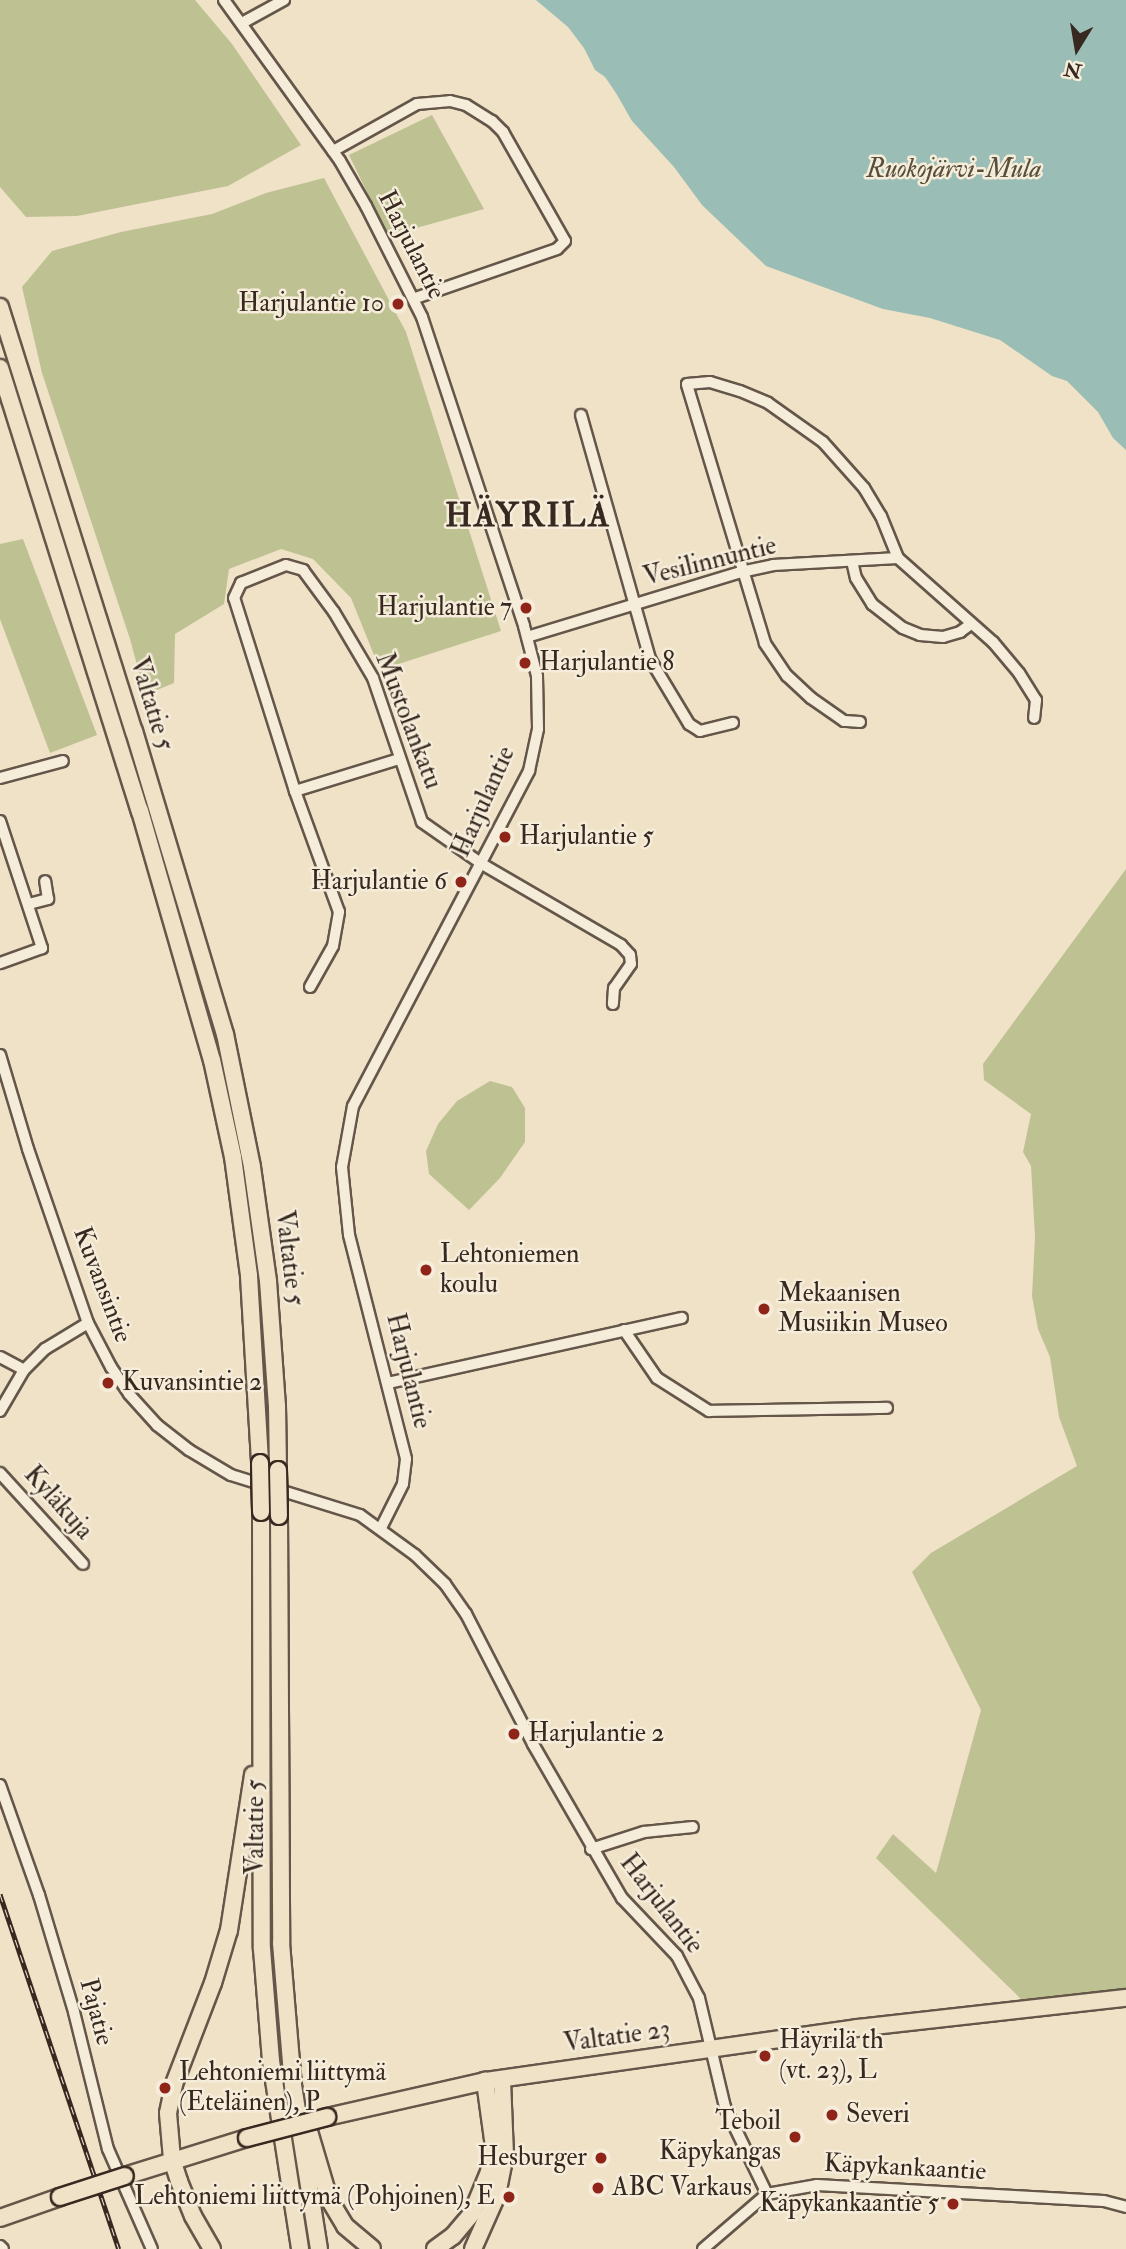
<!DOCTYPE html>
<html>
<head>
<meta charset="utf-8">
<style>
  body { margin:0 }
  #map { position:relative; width:1126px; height:2249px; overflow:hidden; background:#efe2c6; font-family:"IM FELL Double Pica",serif }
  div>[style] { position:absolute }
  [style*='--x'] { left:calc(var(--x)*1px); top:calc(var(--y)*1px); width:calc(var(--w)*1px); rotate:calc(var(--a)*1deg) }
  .green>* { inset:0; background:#bec292 }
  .water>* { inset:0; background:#9abdb6 }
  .roads { filter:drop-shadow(2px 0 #65564a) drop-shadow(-2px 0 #65564a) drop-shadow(0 2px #65564a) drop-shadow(0 -2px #65564a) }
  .minor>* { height:10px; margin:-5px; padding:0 5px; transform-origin:5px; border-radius:5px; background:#f5ecda }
  .highway>* { height:16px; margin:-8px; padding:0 8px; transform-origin:8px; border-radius:8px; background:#efe2c6 }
  .rail>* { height:5px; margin-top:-2.5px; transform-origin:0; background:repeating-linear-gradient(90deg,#f5ecda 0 8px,#372820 0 16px); box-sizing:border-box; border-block:2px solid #372820 }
  .bridges { filter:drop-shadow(2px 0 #372820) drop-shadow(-2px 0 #372820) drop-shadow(0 2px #372820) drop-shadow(0 -2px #372820) }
  .highway-bridge>* { height:16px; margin:-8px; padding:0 8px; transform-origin:8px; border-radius:8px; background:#efe2c6 }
  .dots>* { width:19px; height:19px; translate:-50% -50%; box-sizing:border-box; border:4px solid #f5ecda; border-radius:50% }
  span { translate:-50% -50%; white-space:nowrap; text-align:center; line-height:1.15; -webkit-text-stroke:5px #f5ecda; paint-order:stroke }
  .park-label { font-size:26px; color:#594e3c; font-style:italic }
  .street-label { font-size:26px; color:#372820 }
  .poi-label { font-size:26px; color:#372820 }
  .right { translate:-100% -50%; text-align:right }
  .left { translate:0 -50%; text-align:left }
  .district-label { font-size:33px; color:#372820; font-weight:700; letter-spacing:2px }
  .north { position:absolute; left:1042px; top:14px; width:70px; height:70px; -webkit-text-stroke:5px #f5ecda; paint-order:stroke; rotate:191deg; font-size:19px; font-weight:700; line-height:28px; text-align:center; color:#372820 }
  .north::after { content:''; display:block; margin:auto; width:24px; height:32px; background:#372820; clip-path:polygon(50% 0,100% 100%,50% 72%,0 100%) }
</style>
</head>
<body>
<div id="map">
  <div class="green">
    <i style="clip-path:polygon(0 0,195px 0,232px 44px,301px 145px,228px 186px,77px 216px,26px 217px,0 187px)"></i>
    <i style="clip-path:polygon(432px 115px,484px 209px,388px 236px,349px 155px)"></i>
    <i style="clip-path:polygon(324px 178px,406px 332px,501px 631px,380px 670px,351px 598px,313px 559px,281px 549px,229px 569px,224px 604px,175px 634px,174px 683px,145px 695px,130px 639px,42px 373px,22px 287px,52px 251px,121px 232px,212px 214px,266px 193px)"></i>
    <i style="clip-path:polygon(23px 539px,97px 735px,50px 753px,0 619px,0 544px)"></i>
    <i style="clip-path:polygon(1126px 869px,1126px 1988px,1022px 2000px,876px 1858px,893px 1834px,936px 1873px,981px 1710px,912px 1572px,931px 1553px,1077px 1466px,1059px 1417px,1050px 1357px,1038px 1329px,1032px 1296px,1035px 1237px,1031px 1166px,1023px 1152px,1031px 1114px,984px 1080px,983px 1064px)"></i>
    <i style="clip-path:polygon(490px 1081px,512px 1087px,525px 1108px,525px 1142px,500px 1178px,469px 1210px,429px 1174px,426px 1151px,438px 1124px,457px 1101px)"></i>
  </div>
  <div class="water">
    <i style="clip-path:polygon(536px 0,1126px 0,1126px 450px,1113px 438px,1098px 412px,1067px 381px,1052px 376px,1000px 340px,930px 318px,883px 309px,766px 266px,702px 205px,674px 167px,632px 121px,616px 93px,605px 77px,595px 70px,584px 48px,568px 27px)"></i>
  </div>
  <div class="roads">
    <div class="minor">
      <i style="--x:224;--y:0;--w:198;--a:54.2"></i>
      <i style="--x:340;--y:161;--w:52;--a:60"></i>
      <i style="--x:366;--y:206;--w:124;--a:63.2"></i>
      <i style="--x:422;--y:317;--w:325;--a:71.7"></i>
      <i style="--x:524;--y:626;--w:52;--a:75.4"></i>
      <i style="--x:537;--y:676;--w:53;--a:88.9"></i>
      <i style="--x:538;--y:729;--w:43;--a:102.1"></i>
      <i style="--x:529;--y:771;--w:378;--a:117.7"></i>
      <i style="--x:353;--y:1106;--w:62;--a:100.2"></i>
      <i style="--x:342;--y:1167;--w:68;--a:84.1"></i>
      <i style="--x:349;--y:1235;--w:231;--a:75.7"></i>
      <i style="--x:406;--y:1459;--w:25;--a:97"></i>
      <i style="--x:403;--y:1484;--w:49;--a:116.6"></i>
      <i style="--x:242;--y:23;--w:48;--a:-28.7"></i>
      <i style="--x:333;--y:151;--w:96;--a:-29.2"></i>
      <i style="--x:417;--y:104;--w:33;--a:-5"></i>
      <i style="--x:450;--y:101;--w:16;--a:14"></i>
      <i style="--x:466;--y:105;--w:31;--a:32"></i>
      <i style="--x:492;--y:121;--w:16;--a:45"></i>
      <i style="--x:503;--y:132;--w:125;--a:60.4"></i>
      <i style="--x:565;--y:241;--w:11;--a:135"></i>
      <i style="--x:557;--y:249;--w:152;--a:160.9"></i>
      <i style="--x:581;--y:415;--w:254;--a:74.2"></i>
      <i style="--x:650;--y:659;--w:76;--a:59"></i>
      <i style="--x:689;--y:724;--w:13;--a:32"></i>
      <i style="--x:700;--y:731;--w:34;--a:-14"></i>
      <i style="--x:852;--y:561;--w:17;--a:77"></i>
      <i style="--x:856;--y:578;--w:31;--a:58"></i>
      <i style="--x:872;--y:604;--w:39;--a:38"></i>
      <i style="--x:903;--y:628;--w:18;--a:22"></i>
      <i style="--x:920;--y:635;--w:23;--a:5"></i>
      <i style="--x:943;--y:637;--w:18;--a:-16"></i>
      <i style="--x:960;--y:632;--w:14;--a:-36"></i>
      <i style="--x:527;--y:637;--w:224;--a:-16.9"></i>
      <i style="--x:741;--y:572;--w:33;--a:-12"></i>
      <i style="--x:773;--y:565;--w:125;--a:-3.2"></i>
      <i style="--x:898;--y:558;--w:127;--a:41.5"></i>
      <i style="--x:993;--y:642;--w:40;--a:50"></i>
      <i style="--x:1019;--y:673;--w:32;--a:58"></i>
      <i style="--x:1036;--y:700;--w:18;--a:96"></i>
      <i style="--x:860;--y:722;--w:16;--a:-176"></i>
      <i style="--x:844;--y:721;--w:40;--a:-145.1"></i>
      <i style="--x:811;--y:698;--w:33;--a:-137"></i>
      <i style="--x:787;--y:676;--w:40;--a:-124"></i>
      <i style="--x:765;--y:643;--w:270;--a:-106.8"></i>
      <i style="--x:687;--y:384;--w:23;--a:-5"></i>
      <i style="--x:710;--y:382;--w:31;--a:17"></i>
      <i style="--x:740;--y:391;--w:30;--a:23"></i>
      <i style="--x:768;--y:403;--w:67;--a:35.3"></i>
      <i style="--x:823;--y:442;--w:62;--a:48.3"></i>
      <i style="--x:864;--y:488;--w:33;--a:59"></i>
      <i style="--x:881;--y:516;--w:45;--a:68"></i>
      <i style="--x:0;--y:778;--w:65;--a:-15.1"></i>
      <i style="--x:295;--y:791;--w:109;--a:-17.1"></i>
      <i style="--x:0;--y:821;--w:134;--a:71.7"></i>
      <i style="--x:42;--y:948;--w:45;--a:160.3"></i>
      <i style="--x:29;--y:904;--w:20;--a:-15"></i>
      <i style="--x:48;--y:899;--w:18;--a:-99"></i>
      <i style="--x:310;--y:987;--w:47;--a:-60.7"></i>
      <i style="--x:333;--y:946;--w:35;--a:-80"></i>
      <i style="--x:339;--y:912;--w:129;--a:-110"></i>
      <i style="--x:295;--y:791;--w:202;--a:-107.5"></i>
      <i style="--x:234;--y:598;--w:17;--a:-65"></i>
      <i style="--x:241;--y:583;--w:48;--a:-21.8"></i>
      <i style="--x:286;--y:565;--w:18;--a:16"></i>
      <i style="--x:303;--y:570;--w:52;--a:53.6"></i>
      <i style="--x:334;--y:612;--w:77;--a:59.4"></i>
      <i style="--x:373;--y:678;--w:152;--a:71.2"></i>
      <i style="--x:422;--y:822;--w:73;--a:35"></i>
      <i style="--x:482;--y:864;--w:161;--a:30.2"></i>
      <i style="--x:621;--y:945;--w:13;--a:48"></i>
      <i style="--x:630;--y:955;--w:9;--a:84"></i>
      <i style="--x:631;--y:964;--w:29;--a:125"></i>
      <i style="--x:614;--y:988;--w:16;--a:94"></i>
      <i style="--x:0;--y:1055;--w:98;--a:73.4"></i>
      <i style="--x:28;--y:1149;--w:184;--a:71"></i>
      <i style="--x:88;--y:1323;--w:50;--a:62.4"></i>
      <i style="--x:111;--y:1367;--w:32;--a:56"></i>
      <i style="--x:129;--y:1394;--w:42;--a:47.9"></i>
      <i style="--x:157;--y:1425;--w:41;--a:38"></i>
      <i style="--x:189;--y:1450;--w:49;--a:30.8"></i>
      <i style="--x:231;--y:1475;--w:135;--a:17.2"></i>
      <i style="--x:360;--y:1515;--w:68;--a:36"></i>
      <i style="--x:415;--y:1555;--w:42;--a:44"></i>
      <i style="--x:445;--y:1584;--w:37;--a:55"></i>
      <i style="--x:466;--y:1614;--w:146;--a:62.7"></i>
      <i style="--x:533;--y:1744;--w:178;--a:60"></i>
      <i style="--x:622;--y:1898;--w:80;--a:46.5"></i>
      <i style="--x:677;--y:1956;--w:47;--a:62.4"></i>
      <i style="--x:699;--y:1998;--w:112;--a:76.6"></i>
      <i style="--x:725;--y:2107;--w:97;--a:64.2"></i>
      <i style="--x:624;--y:1330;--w:58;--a:55.5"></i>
      <i style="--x:657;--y:1378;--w:62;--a:32.4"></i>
      <i style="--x:709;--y:1411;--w:178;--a:-1"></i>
      <i style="--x:0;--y:1357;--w:27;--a:28"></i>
      <i style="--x:388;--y:1383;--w:301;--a:-12.5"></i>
      <i style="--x:0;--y:1411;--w:48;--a:-59.7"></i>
      <i style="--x:24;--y:1370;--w:30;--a:-45"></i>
      <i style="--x:45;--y:1349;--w:50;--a:-31.2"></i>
      <i style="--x:0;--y:1473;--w:123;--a:47.6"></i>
      <i style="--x:0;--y:1785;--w:117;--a:70.5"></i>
      <i style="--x:39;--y:1895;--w:122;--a:73.3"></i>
      <i style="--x:74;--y:2012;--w:141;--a:76.1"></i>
      <i style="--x:108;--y:2149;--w:109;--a:66.3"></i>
      <i style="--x:591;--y:1849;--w:56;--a:-17.8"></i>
      <i style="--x:644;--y:1832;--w:49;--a:-5.8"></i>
      <i style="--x:0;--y:2246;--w:4;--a:45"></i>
      <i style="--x:703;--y:2249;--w:84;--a:-40.7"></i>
      <i style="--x:767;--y:2194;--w:51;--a:-10.2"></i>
      <i style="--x:817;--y:2185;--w:287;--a:3.2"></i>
      <i style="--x:1104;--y:2201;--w:23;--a:15"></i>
    </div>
    <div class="highway">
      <i style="--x:0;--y:307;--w:445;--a:72.5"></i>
      <i style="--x:134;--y:731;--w:316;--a:73.3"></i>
      <i style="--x:225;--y:1034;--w:136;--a:78.5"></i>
      <i style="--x:252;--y:1167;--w:115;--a:82"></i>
      <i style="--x:268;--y:1281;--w:125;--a:85.9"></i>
      <i style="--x:277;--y:1406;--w:64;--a:89.1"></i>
      <i style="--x:0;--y:368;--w:465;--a:72.5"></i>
      <i style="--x:140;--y:811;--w:259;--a:73.9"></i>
      <i style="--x:212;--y:1060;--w:99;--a:77.8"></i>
      <i style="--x:233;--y:1157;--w:120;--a:82.3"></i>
      <i style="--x:249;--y:1276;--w:187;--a:86.6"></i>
      <i style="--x:261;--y:1512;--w:437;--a:89.9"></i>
      <i style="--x:262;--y:1949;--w:112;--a:85.4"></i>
      <i style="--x:271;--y:2061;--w:190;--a:81.2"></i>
      <i style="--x:279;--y:1516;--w:427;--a:89.7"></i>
      <i style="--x:281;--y:1943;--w:143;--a:85.2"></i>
      <i style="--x:293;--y:2085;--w:166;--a:81"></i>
      <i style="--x:327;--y:2117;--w:162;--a:-12.8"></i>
      <i style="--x:485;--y:2081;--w:376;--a:-8.1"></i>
      <i style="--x:857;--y:2028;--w:271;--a:-6.4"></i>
      <i style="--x:308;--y:2128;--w:74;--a:73.5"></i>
      <i style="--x:329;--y:2199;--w:31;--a:59"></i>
      <i style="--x:345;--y:2226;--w:35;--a:40"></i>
      <i style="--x:125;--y:2176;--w:128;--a:-17.3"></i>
      <i style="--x:0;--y:2218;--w:64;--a:-19.3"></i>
      <i style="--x:212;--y:2249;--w:38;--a:-120"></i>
      <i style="--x:193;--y:2216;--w:38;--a:-112"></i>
      <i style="--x:179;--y:2181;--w:23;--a:-108"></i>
      <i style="--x:172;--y:2159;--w:46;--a:-95"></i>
      <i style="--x:168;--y:2113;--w:30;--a:-78"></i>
      <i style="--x:174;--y:2084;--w:108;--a:-68.9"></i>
      <i style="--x:213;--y:1983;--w:55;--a:-73.2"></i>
      <i style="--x:229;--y:1930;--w:157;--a:-81.2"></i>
      <i style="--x:435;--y:2249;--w:22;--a:-36"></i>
      <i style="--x:453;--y:2236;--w:30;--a:-50"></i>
      <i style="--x:472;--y:2213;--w:44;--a:-67.5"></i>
      <i style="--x:489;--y:2172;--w:25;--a:-79"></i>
      <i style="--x:494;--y:2147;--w:67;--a:-97.8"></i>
      <i style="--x:473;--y:2249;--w:59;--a:-66"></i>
      <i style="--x:497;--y:2195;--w:41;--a:-78.7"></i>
      <i style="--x:505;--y:2155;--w:76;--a:-92.3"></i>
    </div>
  </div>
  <div class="rail">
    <i style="--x:0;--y:1894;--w:374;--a:71.5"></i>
  </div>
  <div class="bridges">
    <div class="highway-bridge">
      <i style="--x:260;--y:1463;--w:49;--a:88.8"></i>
      <i style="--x:278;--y:1470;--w:46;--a:88.8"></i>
      <i style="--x:247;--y:2138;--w:83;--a:-14.7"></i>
      <i style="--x:60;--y:2197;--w:68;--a:-17.9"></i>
    </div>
  </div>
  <div class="dots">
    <i style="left:398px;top:304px;background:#8f2418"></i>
    <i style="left:526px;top:608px;background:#8f2418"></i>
    <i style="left:525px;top:663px;background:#8f2418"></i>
    <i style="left:505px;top:837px;background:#8f2418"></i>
    <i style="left:461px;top:882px;background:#8f2418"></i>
    <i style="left:426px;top:1270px;background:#8f2418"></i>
    <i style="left:764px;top:1309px;background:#8f2418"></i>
    <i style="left:108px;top:1383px;background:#8f2418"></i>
    <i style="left:514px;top:1734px;background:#8f2418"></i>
    <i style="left:765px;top:2056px;background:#8f2418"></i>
    <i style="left:165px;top:2088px;background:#8f2418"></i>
    <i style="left:832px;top:2115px;background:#8f2418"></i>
    <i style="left:795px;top:2137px;background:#8f2418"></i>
    <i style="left:601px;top:2158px;background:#8f2418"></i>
    <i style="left:598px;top:2188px;background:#8f2418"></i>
    <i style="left:509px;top:2197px;background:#8f2418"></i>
    <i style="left:953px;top:2204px;background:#8f2418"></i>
  </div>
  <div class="park-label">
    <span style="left:954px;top:170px">Ruokojärvi-Mula</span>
  </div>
  <div class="street-label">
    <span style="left:411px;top:245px;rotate:63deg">Harjulantie</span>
    <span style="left:710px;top:562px;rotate:-14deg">Vesilinnuntie</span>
    <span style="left:151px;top:704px;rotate:73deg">Valtatie 5</span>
    <span style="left:408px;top:721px;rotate:69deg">Mustolankatu</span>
    <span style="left:484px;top:802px;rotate:-66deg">Harjulantie</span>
    <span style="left:289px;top:1258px;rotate:83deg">Valtatie 5</span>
    <span style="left:102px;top:1285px;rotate:69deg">Kuvansintie</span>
    <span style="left:408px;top:1371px;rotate:76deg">Harjulantie</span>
    <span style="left:58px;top:1503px;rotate:48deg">Kyläkuja</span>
    <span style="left:256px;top:1827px;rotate:-90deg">Valtatie 5</span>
    <span style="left:661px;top:1904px;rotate:52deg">Harjulantie</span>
    <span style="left:96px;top:2012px;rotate:75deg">Pajatie</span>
    <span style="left:617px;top:2037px;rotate:-8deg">Valtatie 23</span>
    <span style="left:905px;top:2168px;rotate:3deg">Käpykankaantie</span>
  </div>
  <div class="poi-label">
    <span class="right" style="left:384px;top:304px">Harjulantie 10</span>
    <span class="right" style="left:512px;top:608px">Harjulantie 7</span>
    <span class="left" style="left:539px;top:663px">Harjulantie 8</span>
    <span class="left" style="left:519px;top:837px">Harjulantie 5</span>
    <span class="right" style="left:447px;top:882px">Harjulantie 6</span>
    <span class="left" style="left:440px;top:1270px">Lehtoniemen<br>koulu</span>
    <span class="left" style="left:778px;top:1309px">Mekaanisen<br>Musiikin Museo</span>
    <span class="left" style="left:122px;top:1383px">Kuvansintie 2</span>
    <span class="left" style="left:528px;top:1734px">Harjulantie 2</span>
    <span class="left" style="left:779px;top:2056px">Häyrilä th<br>(vt. 23), L</span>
    <span class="left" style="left:179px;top:2088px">Lehtoniemi liittymä<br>(Eteläinen), P</span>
    <span class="left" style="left:846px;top:2115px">Severi</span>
    <span class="right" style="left:781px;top:2137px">Teboil<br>Käpykangas</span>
    <span class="right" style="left:587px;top:2158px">Hesburger</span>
    <span class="left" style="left:612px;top:2188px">ABC Varkaus</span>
    <span class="right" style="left:495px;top:2197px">Lehtoniemi liittymä (Pohjoinen), E</span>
    <span class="right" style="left:939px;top:2204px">Käpykankaantie 5</span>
  </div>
  <div class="district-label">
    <span style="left:528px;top:516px">HÄYRILÄ</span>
  </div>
  <div class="north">N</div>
</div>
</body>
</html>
